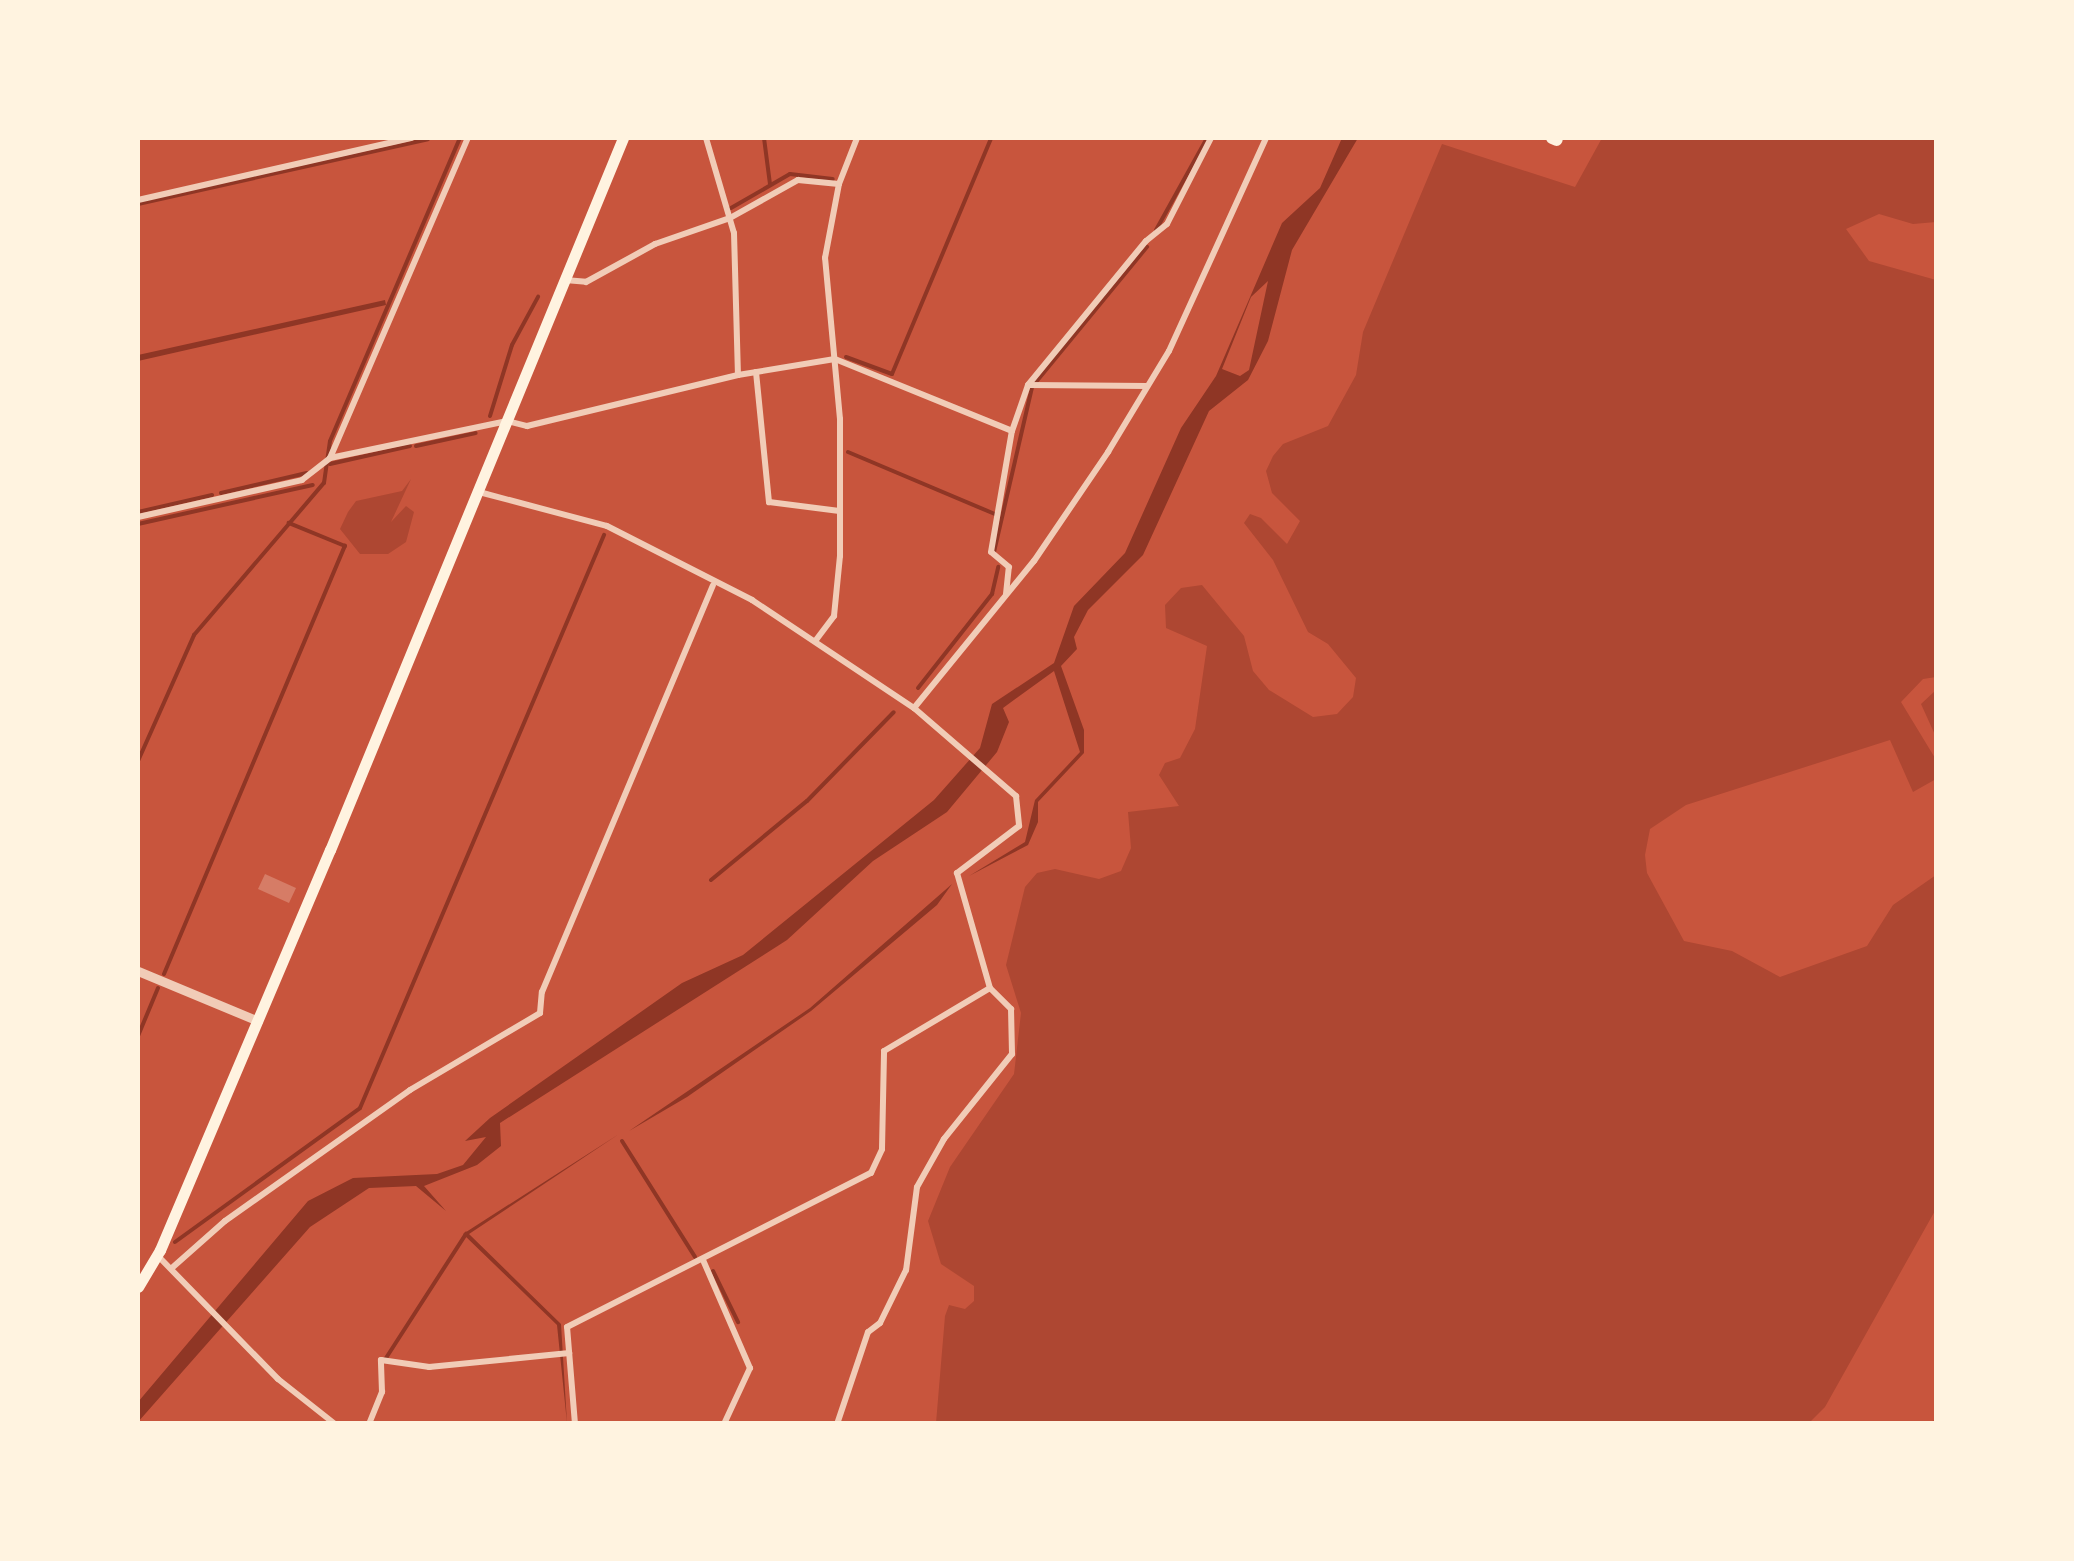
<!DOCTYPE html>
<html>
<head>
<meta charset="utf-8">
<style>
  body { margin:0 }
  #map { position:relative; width:2074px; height:1561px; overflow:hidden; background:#c8553d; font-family:Karla,sans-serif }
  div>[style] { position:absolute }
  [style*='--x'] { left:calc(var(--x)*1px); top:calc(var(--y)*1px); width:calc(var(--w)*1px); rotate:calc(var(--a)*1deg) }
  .green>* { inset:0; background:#ae4732 }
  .water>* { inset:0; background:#8f3625 }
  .stream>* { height:4px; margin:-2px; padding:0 2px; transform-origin:2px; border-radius:2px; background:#8f3625 }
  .building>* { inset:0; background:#d67c66 }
  .minor>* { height:6px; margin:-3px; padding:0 3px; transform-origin:3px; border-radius:3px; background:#f1ccb7 }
  .tertiary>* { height:9px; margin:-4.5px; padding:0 4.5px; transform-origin:4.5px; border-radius:4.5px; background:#f1ccb7 }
  .primary>* { height:11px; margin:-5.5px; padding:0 5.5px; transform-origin:5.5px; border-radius:5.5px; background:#fff3e0 }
  .motorway>* { height:12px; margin:-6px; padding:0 6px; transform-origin:6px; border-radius:6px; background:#fff3e0 }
  span { translate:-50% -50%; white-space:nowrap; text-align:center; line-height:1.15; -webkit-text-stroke:8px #fff3e0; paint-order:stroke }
  .frame { position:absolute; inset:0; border:140px solid #fff3e0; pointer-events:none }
</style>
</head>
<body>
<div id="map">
  <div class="green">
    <i style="clip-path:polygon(1602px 138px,1936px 138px,1936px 222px,1913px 224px,1879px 214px,1846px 229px,1869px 261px,1936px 280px,1936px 677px,1923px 679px,1901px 702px,1935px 758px,1936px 779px,1913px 792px,1890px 740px,1686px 805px,1650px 829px,1645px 855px,1647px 873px,1684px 941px,1732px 951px,1780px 977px,1867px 946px,1893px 905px,1936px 875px,1936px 1209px,1825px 1407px,1808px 1424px,936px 1423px,945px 1316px,949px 1305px,965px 1309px,974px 1301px,974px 1286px,941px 1264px,928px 1221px,950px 1167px,1014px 1074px,1021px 1013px,1006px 965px,1025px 887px,1037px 873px,1055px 869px,1099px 879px,1121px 871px,1131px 848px,1128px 812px,1179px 806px,1159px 775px,1165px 763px,1180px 758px,1195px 729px,1207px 646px,1166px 628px,1165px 605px,1181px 588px,1202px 585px,1244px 636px,1253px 671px,1269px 690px,1313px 717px,1337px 714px,1353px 697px,1356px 678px,1328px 644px,1308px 632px,1273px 560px,1244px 523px,1250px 514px,1261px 518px,1287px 544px,1300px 521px,1272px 493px,1266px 471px,1273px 456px,1283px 444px,1328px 426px,1356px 375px,1363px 332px,1442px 144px,1575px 187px)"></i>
    <i style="clip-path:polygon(411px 479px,391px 522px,406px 506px,414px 512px,406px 542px,388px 554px,360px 554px,340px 529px,348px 512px,356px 501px,402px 491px)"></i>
    <i style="clip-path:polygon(1936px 690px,1936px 737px,1921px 704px)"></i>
  </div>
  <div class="water">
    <i style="clip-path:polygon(evenodd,1342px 138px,1358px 138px,1292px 250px,1268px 341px,1248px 380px,1209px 411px,1143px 555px,1088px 610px,1074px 637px,1077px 649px,1061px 666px,1084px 730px,1084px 753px,1038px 802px,1038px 822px,1028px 845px,969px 876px,1025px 842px,1035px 800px,1080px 752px,1054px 671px,1003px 708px,1009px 722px,997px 752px,947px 812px,873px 861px,787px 940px,500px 1123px,501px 1146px,477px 1165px,424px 1186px,446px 1211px,416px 1186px,369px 1188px,310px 1227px,138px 1422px,138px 1402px,308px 1201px,353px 1178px,437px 1174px,463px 1165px,486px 1137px,465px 1141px,490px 1118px,682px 983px,743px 955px,934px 800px,980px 748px,992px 704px,1054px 663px,1074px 606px,1125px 553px,1181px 428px,1216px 376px,1282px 223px,1320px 188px,1342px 138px,1268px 281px,1249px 370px,1240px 376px,1222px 369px,1251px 297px,1268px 281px)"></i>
    <i style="clip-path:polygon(385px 300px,386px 305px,138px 361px,138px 355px)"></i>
    <i style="clip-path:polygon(952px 884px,937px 905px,811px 1011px,687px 1097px,629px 1131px,810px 1008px)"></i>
    <i style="clip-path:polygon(619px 1134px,469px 1234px,561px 1324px,567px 1423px,557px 1325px,463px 1234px)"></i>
  </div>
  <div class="stream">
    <i style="--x:764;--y:138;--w:46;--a:82.6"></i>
    <i style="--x:138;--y:204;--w:297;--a:-12.6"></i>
    <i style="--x:731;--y:208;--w:68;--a:-30"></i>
    <i style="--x:790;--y:174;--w:43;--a:6.6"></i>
    <i style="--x:1156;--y:230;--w:105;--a:-61"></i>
    <i style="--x:846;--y:357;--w:49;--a:20.3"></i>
    <i style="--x:892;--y:374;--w:256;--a:-67.2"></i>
    <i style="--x:1036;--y:382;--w:175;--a:-50.6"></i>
    <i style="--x:490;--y:416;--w:74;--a:-72.8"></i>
    <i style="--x:512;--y:345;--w:55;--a:-61.6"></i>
    <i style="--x:416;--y:446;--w:61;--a:-12.2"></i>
    <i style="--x:848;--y:452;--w:160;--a:22.9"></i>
    <i style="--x:330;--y:464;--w:82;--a:-12.7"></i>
    <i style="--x:221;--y:493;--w:88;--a:-13.1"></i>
    <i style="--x:138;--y:512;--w:76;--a:-12.9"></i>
    <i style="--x:138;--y:524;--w:179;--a:-12.6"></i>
    <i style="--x:994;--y:552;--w:168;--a:-77"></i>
    <i style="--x:918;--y:688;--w:120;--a:-51.8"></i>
    <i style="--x:992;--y:594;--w:28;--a:-77"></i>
    <i style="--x:138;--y:761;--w:138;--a:-66"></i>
    <i style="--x:194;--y:635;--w:200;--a:-49.5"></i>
    <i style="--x:324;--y:483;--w:42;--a:-81.9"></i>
    <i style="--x:330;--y:441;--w:330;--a:-66.8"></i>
    <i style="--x:711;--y:880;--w:124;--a:-39.5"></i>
    <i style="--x:807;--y:801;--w:124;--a:-45.7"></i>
    <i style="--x:164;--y:974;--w:465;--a:-67.1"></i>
    <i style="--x:345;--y:546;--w:61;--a:-157.7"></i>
    <i style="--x:138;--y:1036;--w:52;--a:-67.4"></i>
    <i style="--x:622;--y:1141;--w:137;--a:57.8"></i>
    <i style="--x:175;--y:1242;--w:228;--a:-35.9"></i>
    <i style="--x:360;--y:1108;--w:623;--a:-66.93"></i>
    <i style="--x:713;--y:1271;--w:57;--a:63.9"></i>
    <i style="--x:386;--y:1358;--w:148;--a:-57.2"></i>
    <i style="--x:1935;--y:1424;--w:4;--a:-76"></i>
  </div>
  <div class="building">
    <i style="clip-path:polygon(265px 874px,296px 888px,289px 903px,258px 889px)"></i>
  </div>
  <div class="minor">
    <i style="--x:706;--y:138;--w:99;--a:73.6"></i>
    <i style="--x:734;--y:233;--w:142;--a:88.4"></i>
    <i style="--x:138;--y:200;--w:281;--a:-12.8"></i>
    <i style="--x:565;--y:280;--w:21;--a:5"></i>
    <i style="--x:586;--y:282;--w:79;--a:-28.8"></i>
    <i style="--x:655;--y:244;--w:79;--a:-19.1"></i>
    <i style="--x:730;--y:218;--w:78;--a:-29.2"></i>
    <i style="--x:798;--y:180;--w:41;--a:5.6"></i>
    <i style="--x:756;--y:372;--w:131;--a:84.3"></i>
    <i style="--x:769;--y:502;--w:71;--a:7.3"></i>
    <i style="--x:1029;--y:385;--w:118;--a:0.5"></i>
    <i style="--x:330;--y:458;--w:181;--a:-11.8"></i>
    <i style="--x:507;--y:421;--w:21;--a:14"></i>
    <i style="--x:527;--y:426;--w:217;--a:-13.6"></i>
    <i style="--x:738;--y:375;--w:98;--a:-9.4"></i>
    <i style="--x:835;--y:359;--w:191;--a:22.1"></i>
    <i style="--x:479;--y:492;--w:132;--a:14.9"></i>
    <i style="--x:607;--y:526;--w:163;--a:27"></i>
    <i style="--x:752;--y:600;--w:195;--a:33.7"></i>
    <i style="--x:914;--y:708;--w:135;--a:40.8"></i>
    <i style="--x:1016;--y:796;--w:30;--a:84"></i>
    <i style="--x:1019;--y:826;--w:78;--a:142.8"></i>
    <i style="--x:957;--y:873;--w:120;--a:74"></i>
    <i style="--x:990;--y:988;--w:30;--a:45"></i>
    <i style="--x:1011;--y:1009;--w:45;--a:88.7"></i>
    <i style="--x:1012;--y:1054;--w:109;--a:128.7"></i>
    <i style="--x:944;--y:1139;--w:55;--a:119.4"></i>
    <i style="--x:917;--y:1187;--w:84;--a:97.5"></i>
    <i style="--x:906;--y:1270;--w:59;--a:116.1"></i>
    <i style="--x:880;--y:1323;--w:15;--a:143"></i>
    <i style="--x:868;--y:1332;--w:97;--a:108.6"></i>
    <i style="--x:138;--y:517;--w:168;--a:-12.7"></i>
    <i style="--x:302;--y:480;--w:36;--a:-38"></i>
    <i style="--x:330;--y:458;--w:348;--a:-66.7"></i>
    <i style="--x:1006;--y:594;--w:27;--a:-84"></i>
    <i style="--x:1009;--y:567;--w:23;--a:-140"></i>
    <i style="--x:991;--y:552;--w:123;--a:-80.2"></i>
    <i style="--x:1012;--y:431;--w:49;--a:-70.8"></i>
    <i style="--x:1028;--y:385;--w:186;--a:-50.7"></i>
    <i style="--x:1146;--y:241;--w:27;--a:-39"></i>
    <i style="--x:1167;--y:224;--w:97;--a:-62.9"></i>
    <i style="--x:816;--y:640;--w:30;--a:-53"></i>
    <i style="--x:834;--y:616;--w:60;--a:-84.3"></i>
    <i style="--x:840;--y:556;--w:137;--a:-90"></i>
    <i style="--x:840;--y:419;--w:162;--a:-95.3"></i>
    <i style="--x:825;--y:258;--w:75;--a:-79.3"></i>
    <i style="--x:839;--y:184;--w:49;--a:-68.6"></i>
    <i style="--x:914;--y:708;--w:190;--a:-50.8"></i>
    <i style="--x:1034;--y:561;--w:132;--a:-55.8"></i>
    <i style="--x:1108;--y:452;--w:118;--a:-58.9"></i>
    <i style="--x:1169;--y:351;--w:234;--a:-65.5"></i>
    <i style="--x:158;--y:1256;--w:172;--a:45.7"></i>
    <i style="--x:278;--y:1379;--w:73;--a:38.3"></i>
    <i style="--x:703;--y:1260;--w:118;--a:66.5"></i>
    <i style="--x:750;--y:1368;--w:62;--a:114.9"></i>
    <i style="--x:173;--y:1267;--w:69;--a:-41.5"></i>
    <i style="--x:225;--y:1221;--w:227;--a:-35.3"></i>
    <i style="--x:410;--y:1090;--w:151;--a:-30.6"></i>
    <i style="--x:540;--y:1013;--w:21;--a:-85"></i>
    <i style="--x:542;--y:992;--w:441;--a:-67.2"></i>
    <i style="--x:369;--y:1424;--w:35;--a:-68"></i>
    <i style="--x:382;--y:1392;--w:32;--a:-92"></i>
    <i style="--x:381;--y:1360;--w:49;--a:8.3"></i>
    <i style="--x:429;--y:1367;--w:141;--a:-5.7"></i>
    <i style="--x:575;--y:1424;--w:97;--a:-94.7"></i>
    <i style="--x:567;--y:1327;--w:341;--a:-26.9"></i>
    <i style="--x:871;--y:1173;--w:26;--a:-65"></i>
    <i style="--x:882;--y:1149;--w:98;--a:-88.8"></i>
    <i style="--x:884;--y:1051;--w:123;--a:-30.7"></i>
  </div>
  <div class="tertiary">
    <i style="--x:138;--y:971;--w:130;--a:22.6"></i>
  </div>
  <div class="primary">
    <i style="--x:138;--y:1287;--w:43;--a:-59.3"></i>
    <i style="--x:160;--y:1250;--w:435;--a:-67"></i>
    <i style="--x:330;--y:850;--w:770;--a:-67.63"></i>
  </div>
  <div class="motorway">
    <i style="--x:1552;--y:138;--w:5;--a:22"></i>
  </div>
  <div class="frame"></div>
</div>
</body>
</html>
